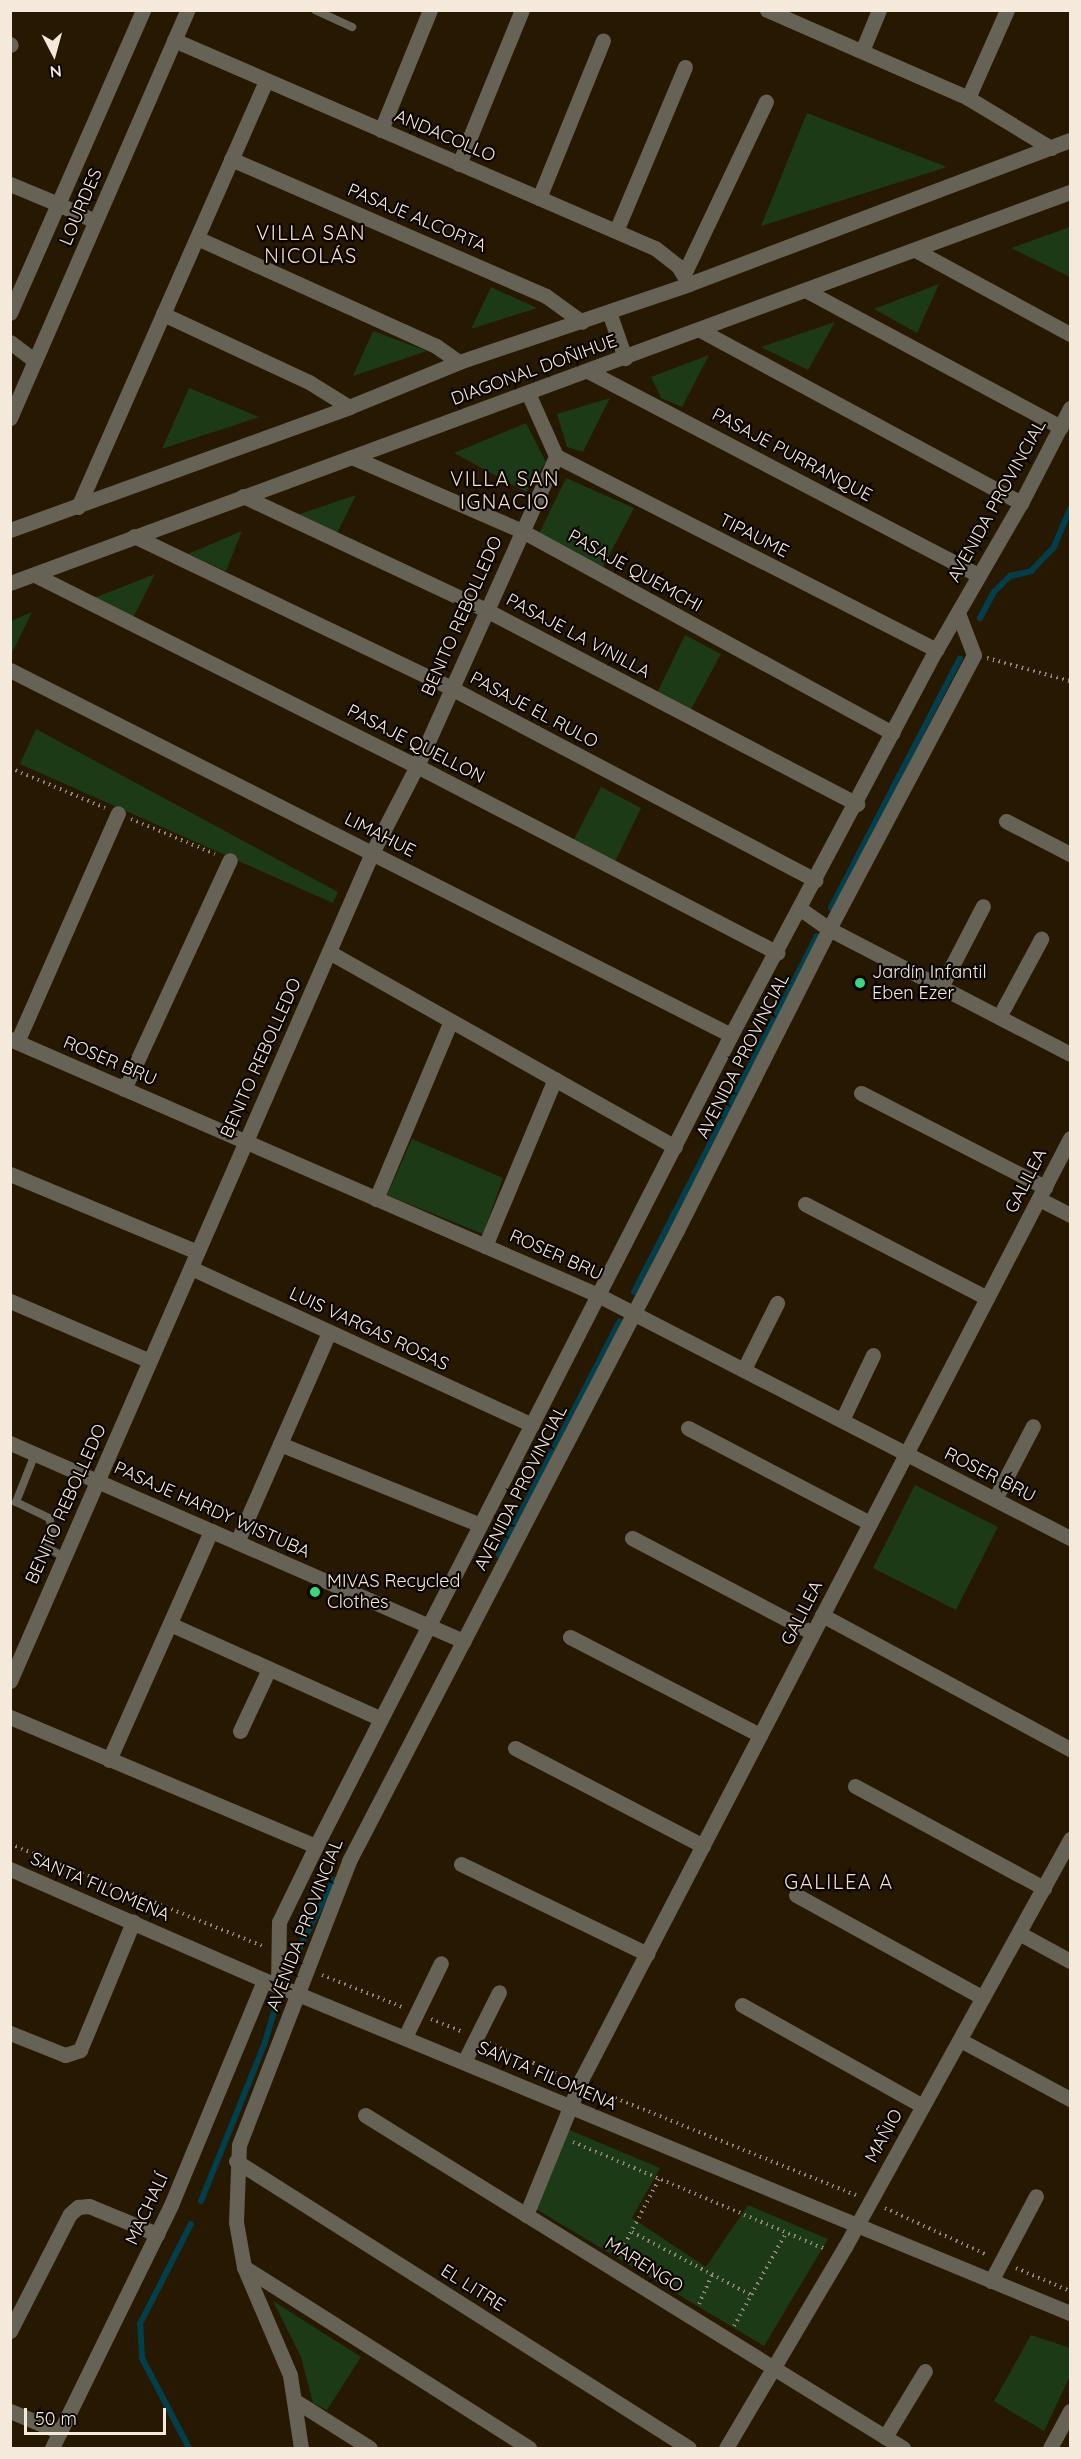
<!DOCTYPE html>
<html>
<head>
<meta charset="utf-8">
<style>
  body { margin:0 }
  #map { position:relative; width:1081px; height:2459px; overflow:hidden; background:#271802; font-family:Quicksand,sans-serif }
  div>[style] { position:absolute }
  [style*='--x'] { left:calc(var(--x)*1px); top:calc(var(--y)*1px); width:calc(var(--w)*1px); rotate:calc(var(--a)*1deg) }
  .green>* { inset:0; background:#1c3a15 }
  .stream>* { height:6px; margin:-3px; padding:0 3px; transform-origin:3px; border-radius:3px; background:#003f4b }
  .path>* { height:4px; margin-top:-2px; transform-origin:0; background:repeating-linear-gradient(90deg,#938775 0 1.5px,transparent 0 6px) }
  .service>* { height:8px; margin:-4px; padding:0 4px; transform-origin:4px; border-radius:4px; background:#676256 }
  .minor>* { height:15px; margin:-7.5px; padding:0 7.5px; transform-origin:7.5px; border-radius:7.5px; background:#676256 }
  .tertiary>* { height:15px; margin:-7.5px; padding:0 7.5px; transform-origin:7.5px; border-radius:7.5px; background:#676256 }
  .dots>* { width:16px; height:16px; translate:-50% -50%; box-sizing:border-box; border:3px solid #0b0501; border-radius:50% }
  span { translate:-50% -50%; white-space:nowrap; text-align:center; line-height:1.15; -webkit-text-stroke:4.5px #0b0501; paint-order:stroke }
  .street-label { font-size:18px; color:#f4e9db }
  .poi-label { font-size:18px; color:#f4e9db }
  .left { translate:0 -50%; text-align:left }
  .neighbourhood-label { font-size:20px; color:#f5e0c5; letter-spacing:1.5px }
  .frame { position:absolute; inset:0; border:12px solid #f4e9db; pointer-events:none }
  .north { position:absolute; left:24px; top:24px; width:60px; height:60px; -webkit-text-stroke:4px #0b0501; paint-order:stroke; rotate:174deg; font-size:16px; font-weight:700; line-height:24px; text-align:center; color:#f4e9db }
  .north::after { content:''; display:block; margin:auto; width:21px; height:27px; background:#f4e9db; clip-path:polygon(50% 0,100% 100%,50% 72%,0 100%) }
  .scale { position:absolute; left:24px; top:2408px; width:142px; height:27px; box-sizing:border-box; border:3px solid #f4e9db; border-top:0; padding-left:8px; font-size:18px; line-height:21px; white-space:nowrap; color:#f4e9db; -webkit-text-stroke:4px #0b0501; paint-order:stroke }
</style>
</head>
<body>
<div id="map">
  <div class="green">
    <i style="clip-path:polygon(807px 113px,947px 167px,761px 226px)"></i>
    <i style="clip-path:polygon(1070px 227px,1070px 277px,1011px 248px)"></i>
    <i style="clip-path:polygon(939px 284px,917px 333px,874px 309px)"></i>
    <i style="clip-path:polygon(491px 287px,537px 308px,471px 329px)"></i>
    <i style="clip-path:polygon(835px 322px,808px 370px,761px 347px)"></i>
    <i style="clip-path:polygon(373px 331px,427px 351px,353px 376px)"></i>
    <i style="clip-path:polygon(709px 355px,682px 407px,661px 398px,651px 377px)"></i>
    <i style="clip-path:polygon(189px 388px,259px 417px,162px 449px)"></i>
    <i style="clip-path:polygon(610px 398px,583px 452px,567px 447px,557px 414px)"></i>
    <i style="clip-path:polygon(526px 423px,546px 462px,526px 492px,454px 453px)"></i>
    <i style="clip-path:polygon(566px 478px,634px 508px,603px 567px,537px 538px)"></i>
    <i style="clip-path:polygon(356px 495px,337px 533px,297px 515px)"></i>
    <i style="clip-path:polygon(242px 531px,226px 571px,188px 554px)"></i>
    <i style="clip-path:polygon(155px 574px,132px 620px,89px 600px)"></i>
    <i style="clip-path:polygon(32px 612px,12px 653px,11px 653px,11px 621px)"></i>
    <i style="clip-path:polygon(685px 635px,721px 654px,690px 711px,657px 693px)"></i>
    <i style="clip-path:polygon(36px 729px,338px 892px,333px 903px,20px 764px)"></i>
    <i style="clip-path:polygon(601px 787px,641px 808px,613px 866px,571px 845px)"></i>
    <i style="clip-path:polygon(412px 1139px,503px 1178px,483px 1234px,387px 1195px)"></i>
    <i style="clip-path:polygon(915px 1485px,998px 1527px,956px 1610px,873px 1568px)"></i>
    <i style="clip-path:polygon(567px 2129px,660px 2168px,632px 2218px,706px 2267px,748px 2205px,828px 2239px,764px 2346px,536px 2209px)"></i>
    <i style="clip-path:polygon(273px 2301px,361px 2357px,327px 2410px,313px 2403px,301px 2357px)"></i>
    <i style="clip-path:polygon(1031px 2335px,1070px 2348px,1070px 2376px,1044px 2431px,994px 2401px)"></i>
  </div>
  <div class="stream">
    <i style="--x:980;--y:618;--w:30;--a:-62"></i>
    <i style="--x:994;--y:592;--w:23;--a:-45"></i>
    <i style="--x:1010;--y:576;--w:22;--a:-13"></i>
    <i style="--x:1031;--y:571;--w:33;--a:-46"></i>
    <i style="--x:1054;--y:547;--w:41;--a:-67.2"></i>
    <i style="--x:831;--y:908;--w:281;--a:-62.7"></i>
    <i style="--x:634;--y:1292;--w:400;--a:-62.8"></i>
    <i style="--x:499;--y:1555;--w:263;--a:-62.7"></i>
    <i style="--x:298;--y:1951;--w:80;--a:-63.1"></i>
    <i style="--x:201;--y:2201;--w:168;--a:-68"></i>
    <i style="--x:264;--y:2045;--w:51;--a:-73"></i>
    <i style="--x:189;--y:2448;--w:102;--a:-117.6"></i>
    <i style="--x:142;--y:2358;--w:34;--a:-93"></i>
    <i style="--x:140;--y:2324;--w:112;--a:-63"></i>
  </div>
  <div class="path">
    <i style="--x:987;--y:658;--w:86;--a:15.5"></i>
    <i style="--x:10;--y:768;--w:103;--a:22.8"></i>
    <i style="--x:131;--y:819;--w:91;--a:22.6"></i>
    <i style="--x:10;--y:1844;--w:275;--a:22"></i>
    <i style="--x:322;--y:1975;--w:86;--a:21.8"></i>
    <i style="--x:431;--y:2019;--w:35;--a:22"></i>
    <i style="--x:489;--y:2043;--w:85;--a:24.2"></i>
    <i style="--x:593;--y:2089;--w:284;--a:22"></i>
    <i style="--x:573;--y:2142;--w:274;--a:23"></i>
    <i style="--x:885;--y:2208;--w:112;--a:24.7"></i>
    <i style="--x:632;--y:2232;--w:135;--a:27.9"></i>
    <i style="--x:619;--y:2255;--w:86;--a:-62.2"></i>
    <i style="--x:1016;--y:2268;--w:59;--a:23.1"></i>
    <i style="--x:699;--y:2304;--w:32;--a:-66"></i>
    <i style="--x:734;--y:2326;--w:107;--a:-60.8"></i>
  </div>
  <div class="service">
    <i style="--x:315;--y:10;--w:41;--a:24.7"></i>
    <i style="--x:35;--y:1454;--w:52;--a:111.6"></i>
    <i style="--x:16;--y:1502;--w:37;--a:26"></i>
    <i style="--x:49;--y:1518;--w:14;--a:73"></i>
    <i style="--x:53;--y:1531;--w:17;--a:114"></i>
    <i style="--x:46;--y:1547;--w:21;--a:29"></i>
  </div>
  <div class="minor">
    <i style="--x:767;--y:10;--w:219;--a:23.6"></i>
    <i style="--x:968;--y:98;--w:97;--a:31.1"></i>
    <i style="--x:174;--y:40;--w:524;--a:23.39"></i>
    <i style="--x:655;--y:248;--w:29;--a:38"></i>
    <i style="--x:678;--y:266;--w:21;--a:59"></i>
    <i style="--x:10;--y:44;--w:1;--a:45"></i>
    <i style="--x:862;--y:51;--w:44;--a:-67.5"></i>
    <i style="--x:968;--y:98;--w:96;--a:-66.1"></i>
    <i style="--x:381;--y:130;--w:130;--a:-67.8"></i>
    <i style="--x:231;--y:159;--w:344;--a:23.5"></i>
    <i style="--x:546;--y:296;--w:44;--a:35.8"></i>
    <i style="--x:459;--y:164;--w:166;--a:-67.8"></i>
    <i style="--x:10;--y:184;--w:52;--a:22.6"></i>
    <i style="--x:58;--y:204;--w:119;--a:113.8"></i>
    <i style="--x:539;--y:198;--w:170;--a:-67.9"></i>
    <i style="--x:616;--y:231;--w:178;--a:-67.2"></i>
    <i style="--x:197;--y:238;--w:262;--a:24.3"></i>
    <i style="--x:436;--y:346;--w:28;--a:35"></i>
    <i style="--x:917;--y:251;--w:174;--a:28.5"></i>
    <i style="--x:684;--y:274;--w:191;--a:-64.6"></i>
    <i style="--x:807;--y:291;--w:288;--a:28.2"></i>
    <i style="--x:163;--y:314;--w:161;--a:25"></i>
    <i style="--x:309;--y:382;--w:47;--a:32"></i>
    <i style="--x:700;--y:330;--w:365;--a:28.3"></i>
    <i style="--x:10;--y:342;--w:31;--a:37"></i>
    <i style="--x:588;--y:371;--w:440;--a:27.6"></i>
    <i style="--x:528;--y:393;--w:69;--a:66"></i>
    <i style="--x:556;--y:456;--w:427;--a:27"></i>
    <i style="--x:352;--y:457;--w:185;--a:23.5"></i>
    <i style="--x:522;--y:531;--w:422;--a:28.6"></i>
    <i style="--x:243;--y:496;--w:268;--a:25.1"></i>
    <i style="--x:486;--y:610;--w:419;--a:27.6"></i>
    <i style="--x:78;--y:507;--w:466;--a:-66.2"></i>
    <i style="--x:134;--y:536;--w:352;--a:25.6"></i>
    <i style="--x:451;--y:688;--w:412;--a:27.8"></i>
    <i style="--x:35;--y:575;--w:427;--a:26.6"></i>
    <i style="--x:417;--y:766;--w:406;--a:27.4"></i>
    <i style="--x:958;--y:613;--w:45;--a:69.1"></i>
    <i style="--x:974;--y:655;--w:310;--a:117.9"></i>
    <i style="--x:829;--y:929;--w:271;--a:27.4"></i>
    <i style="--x:10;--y:670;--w:808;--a:26.85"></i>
    <i style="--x:1006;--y:821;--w:72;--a:27.3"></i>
    <i style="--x:329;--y:952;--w:397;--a:29.4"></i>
    <i style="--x:941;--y:987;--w:91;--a:-62.6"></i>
    <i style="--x:999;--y:1017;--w:89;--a:-61.7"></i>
    <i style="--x:10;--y:1039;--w:641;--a:23.53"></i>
    <i style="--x:598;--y:1295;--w:531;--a:27.24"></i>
    <i style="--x:17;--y:1042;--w:250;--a:-66.2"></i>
    <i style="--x:124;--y:1089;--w:252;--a:-65.2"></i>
    <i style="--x:861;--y:1093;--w:207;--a:27.1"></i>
    <i style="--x:10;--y:1174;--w:203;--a:22.6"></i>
    <i style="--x:376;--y:1199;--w:193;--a:-67.2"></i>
    <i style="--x:1039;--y:1199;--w:35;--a:27"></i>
    <i style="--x:805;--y:1204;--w:205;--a:27.3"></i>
    <i style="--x:485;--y:1246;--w:181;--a:-67.3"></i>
    <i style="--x:191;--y:1268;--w:375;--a:24.7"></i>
    <i style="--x:10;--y:1301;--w:152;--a:23.2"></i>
    <i style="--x:744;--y:1369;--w:74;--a:-63.4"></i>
    <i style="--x:842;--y:1420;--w:72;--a:-64.5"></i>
    <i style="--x:688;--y:1428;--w:205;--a:27.6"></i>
    <i style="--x:10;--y:1443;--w:495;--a:23.6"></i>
    <i style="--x:280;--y:1444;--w:214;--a:22"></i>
    <i style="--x:995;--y:1499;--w:82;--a:-62.5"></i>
    <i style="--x:632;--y:1538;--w:204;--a:27.7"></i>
    <i style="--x:237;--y:1542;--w:229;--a:-66.3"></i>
    <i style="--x:822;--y:1615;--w:282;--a:28.4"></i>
    <i style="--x:170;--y:1624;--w:231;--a:24.2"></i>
    <i style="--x:570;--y:1637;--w:214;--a:27.3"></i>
    <i style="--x:10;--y:1681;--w:904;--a:-66.39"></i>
    <i style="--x:372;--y:853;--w:98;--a:-62.7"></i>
    <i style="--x:417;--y:766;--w:340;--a:-65.8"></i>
    <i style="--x:10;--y:1717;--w:332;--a:22.9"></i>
    <i style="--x:240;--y:1731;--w:68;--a:-64.9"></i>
    <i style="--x:515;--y:1748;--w:212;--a:27.5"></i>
    <i style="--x:109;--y:1760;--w:251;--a:-66"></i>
    <i style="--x:855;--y:1786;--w:215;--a:28.4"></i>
    <i style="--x:461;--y:1864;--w:207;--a:25.8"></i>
    <i style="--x:796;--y:1895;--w:213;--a:28.8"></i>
    <i style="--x:1019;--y:1933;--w:58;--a:28.8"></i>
    <i style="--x:742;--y:2005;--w:207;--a:29.2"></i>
    <i style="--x:10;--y:2033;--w:59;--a:21.8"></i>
    <i style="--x:65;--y:2055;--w:16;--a:-18"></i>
    <i style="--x:80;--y:2050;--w:139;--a:-67.5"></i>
    <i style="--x:405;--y:2037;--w:82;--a:-64.1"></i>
    <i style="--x:960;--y:2040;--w:125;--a:28.2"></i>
    <i style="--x:464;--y:2062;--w:78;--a:-63.4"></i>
    <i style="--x:365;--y:2115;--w:633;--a:31.76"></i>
    <i style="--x:236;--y:2161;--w:536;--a:32.36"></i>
    <i style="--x:526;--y:2215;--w:148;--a:-67.8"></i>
    <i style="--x:582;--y:2078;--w:1059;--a:-62.56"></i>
    <i style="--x:244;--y:2267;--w:338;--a:32.4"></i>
    <i style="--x:991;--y:2281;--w:96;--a:-62.1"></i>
    <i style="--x:10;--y:2331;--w:131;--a:-62.9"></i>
    <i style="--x:70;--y:2214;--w:11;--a:-41"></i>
    <i style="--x:78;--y:2207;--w:11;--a:-5"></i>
    <i style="--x:89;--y:2206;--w:74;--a:22.4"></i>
    <i style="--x:297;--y:2402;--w:86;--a:32.2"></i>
    <i style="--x:10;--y:2411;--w:54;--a:22.8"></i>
    <i style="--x:885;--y:2437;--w:77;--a:-58.8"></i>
    <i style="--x:52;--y:2448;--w:271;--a:-63.9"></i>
    <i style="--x:171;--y:2205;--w:243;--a:-67.5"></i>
    <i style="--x:726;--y:2448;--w:234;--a:-59.4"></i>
    <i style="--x:845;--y:2247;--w:466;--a:-61.1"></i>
    <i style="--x:1050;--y:2448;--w:42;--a:-61.6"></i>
  </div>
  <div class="tertiary">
    <i style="--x:95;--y:221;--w:41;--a:-155.3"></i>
    <i style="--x:58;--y:204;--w:212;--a:-66.3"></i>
    <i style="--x:609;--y:312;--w:49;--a:70.8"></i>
    <i style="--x:10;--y:418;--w:445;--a:-66.5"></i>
    <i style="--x:10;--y:530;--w:361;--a:-19.9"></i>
    <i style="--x:349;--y:407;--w:119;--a:-22.2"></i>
    <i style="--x:459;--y:362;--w:243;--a:-18.7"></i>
    <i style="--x:689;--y:284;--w:407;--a:-20.7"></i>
    <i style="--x:10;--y:583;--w:1130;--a:-20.25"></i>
    <i style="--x:10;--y:1869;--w:277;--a:23.6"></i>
    <i style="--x:264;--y:1980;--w:872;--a:22.45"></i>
    <i style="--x:278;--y:1984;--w:62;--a:-89.1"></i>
    <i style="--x:279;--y:1922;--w:85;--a:-64"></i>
    <i style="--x:316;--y:1846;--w:911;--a:-62.9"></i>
    <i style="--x:731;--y:1035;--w:436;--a:-62"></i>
    <i style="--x:936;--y:650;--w:170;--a:-60"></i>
    <i style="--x:1021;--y:503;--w:107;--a:-62.7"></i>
    <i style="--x:301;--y:2448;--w:74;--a:-98.6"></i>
    <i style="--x:290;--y:2375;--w:117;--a:-113.1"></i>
    <i style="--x:244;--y:2267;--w:46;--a:-100.1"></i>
    <i style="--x:236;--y:2222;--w:77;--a:-87.8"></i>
    <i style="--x:239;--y:2145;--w:305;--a:-68.8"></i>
    <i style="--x:349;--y:1861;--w:711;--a:-62.53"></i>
    <i style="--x:677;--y:1230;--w:337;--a:-63.2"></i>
    <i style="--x:829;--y:929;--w:35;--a:-145"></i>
  </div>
  <div class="dots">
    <i style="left:860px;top:983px;background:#39d87f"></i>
    <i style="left:315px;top:1592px;background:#39d87f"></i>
  </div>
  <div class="street-label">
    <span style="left:445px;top:136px;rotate:23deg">ANDACOLLO</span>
    <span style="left:81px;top:207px;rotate:-67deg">LOURDES</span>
    <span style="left:417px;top:218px;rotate:23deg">PASAJE ALCORTA</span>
    <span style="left:534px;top:370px;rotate:-20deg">DIAGONAL DOÑIHUE</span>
    <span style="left:792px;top:455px;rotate:28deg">PASAJE PURRANQUE</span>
    <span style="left:997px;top:501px;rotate:-61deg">AVENIDA PROVINCIAL</span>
    <span style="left:754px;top:536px;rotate:27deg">TIPAUME</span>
    <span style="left:635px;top:571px;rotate:29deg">PASAJE QUEMCHI</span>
    <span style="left:462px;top:616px;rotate:-66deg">BENITO REBOLLEDO</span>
    <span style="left:578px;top:636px;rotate:28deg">PASAJE LA VINILLA</span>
    <span style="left:534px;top:710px;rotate:28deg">PASAJE EL RULO</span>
    <span style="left:416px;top:744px;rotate:27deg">PASAJE QUELLON</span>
    <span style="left:380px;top:835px;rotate:27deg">LIMAHUE</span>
    <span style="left:743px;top:1056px;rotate:-63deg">AVENIDA PROVINCIAL</span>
    <span style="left:261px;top:1058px;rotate:-66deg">BENITO REBOLLEDO</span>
    <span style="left:110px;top:1061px;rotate:23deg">ROSER BRU</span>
    <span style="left:1026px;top:1181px;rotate:-63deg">GALILEA</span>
    <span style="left:556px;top:1255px;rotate:24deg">ROSER BRU</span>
    <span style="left:369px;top:1329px;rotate:25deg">LUIS VARGAS ROSAS</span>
    <span style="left:990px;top:1475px;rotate:27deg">ROSER BRU</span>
    <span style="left:521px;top:1488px;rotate:-63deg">AVENIDA PROVINCIAL</span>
    <span style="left:66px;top:1504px;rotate:-66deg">BENITO REBOLLEDO</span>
    <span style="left:212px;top:1510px;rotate:24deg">PASAJE HARDY WISTUBA</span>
    <span style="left:802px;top:1613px;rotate:-63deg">GALILEA</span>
    <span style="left:100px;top:1887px;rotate:23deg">SANTA FILOMENA</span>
    <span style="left:305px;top:1925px;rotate:-69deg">AVENIDA PROVINCIAL</span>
    <span style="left:547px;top:2076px;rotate:23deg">SANTA FILOMENA</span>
    <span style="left:884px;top:2136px;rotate:-61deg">MAÑIO</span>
    <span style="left:147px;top:2209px;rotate:-65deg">MACHALÍ</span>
    <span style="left:644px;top:2265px;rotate:32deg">MARENGO</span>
    <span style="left:473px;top:2288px;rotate:32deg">EL LITRE</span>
  </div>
  <div class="poi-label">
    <span class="left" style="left:872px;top:983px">Jardín Infantil<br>Eben Ezer</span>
    <span class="left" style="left:327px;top:1592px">MIVAS Recycled<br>Clothes</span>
  </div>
  <div class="neighbourhood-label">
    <span style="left:311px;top:244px">VILLA SAN<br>NICOLÁS</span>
    <span style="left:505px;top:490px">VILLA SAN<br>IGNACIO</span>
    <span style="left:839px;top:1881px">GALILEA A</span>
  </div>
  <div class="frame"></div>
  <div class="north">N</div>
  <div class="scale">50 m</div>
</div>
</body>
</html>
